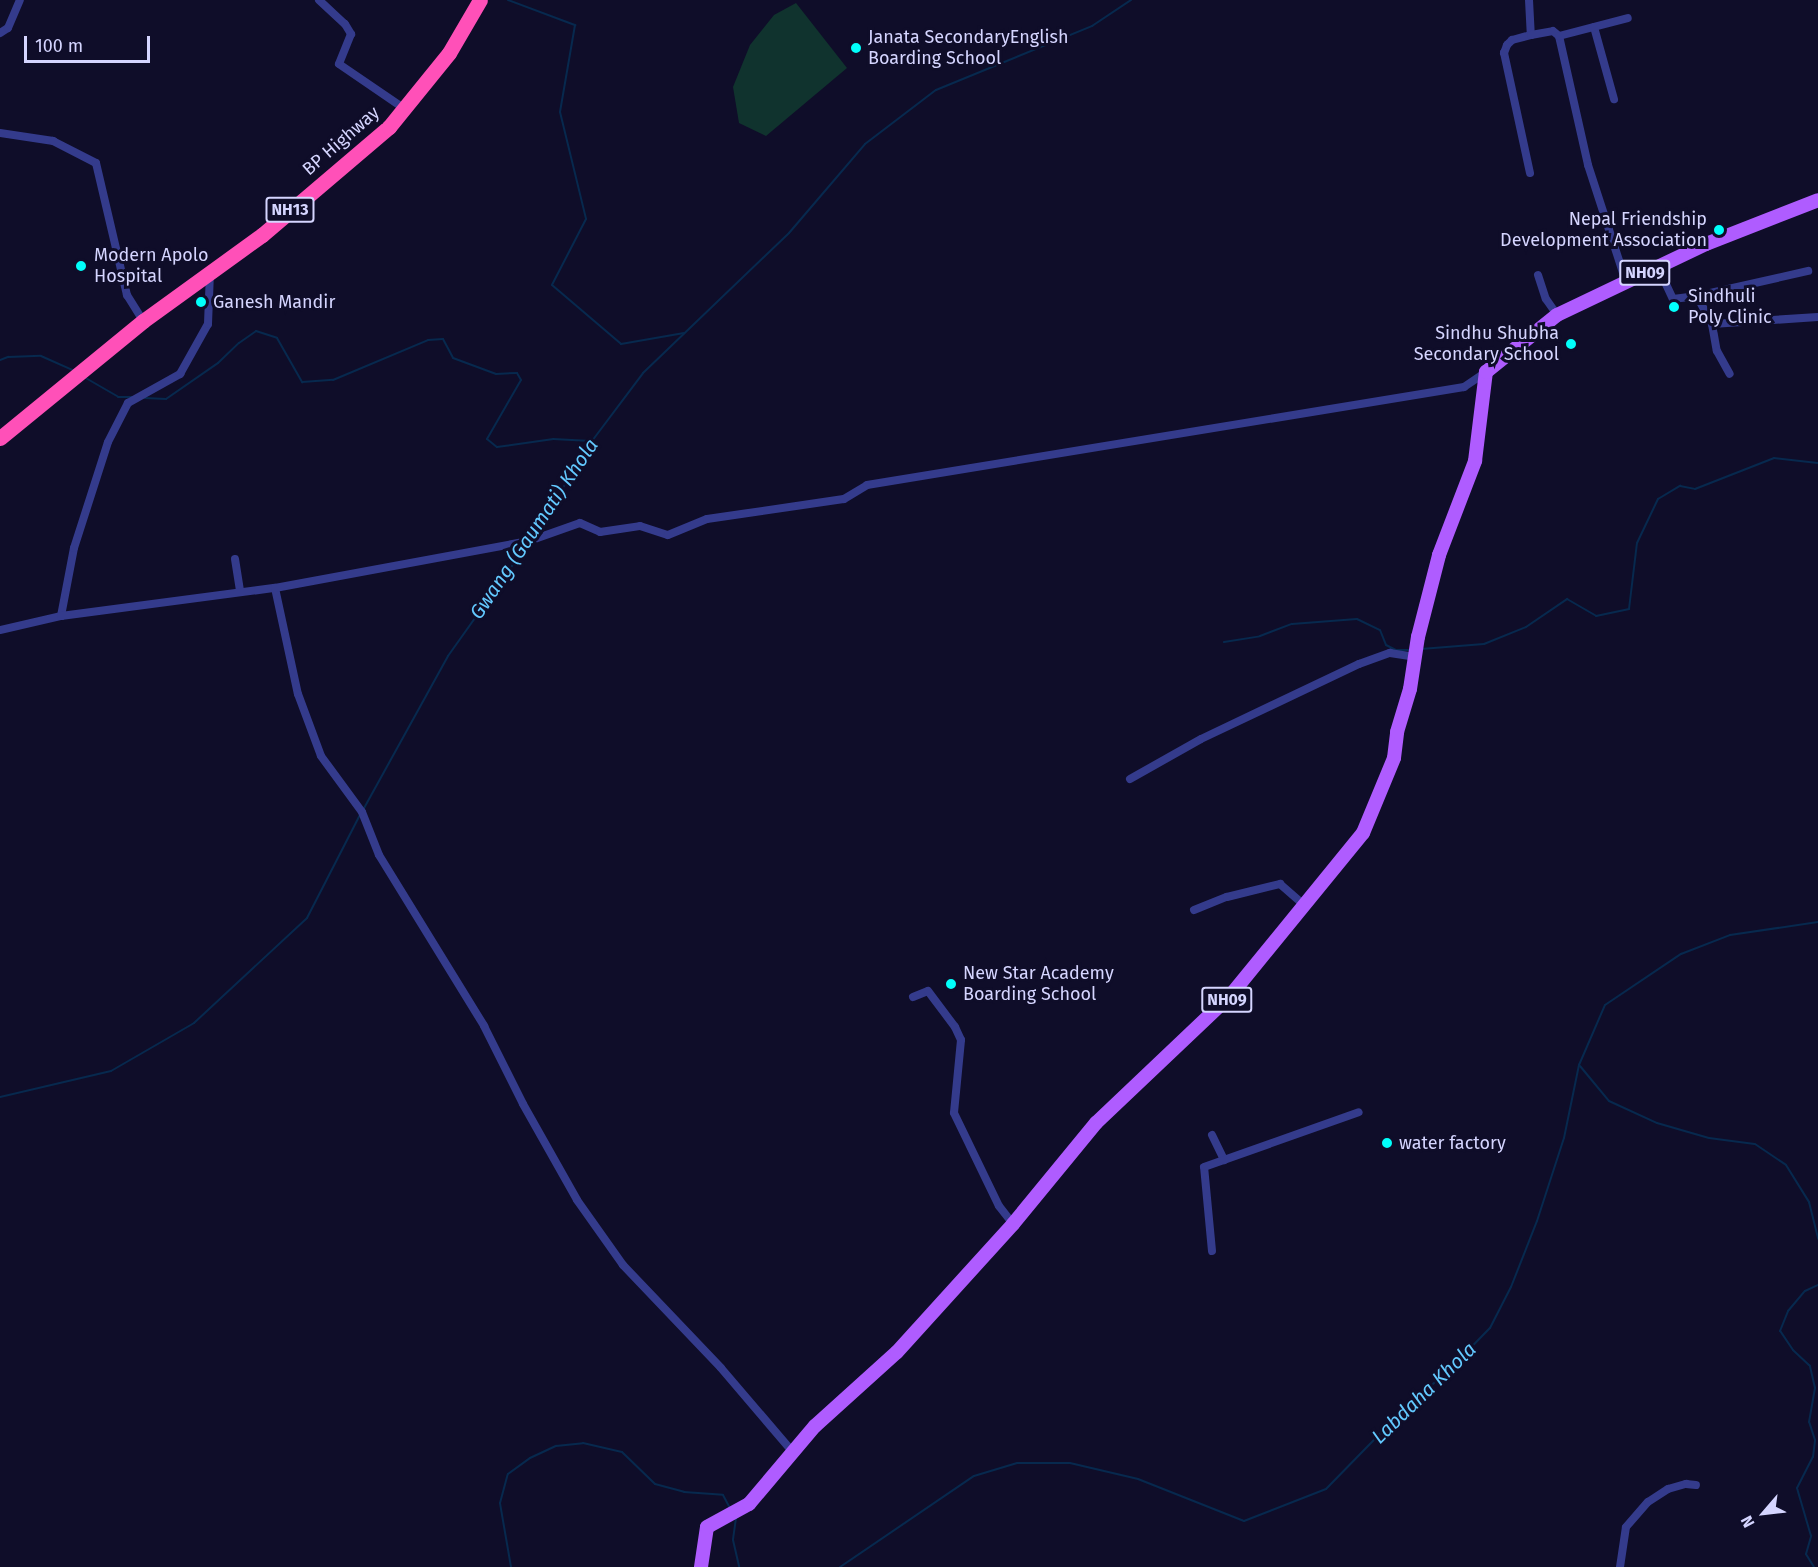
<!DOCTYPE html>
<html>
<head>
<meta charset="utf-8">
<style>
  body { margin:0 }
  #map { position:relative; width:1818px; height:1567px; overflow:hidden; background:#0f0d29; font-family:"Fira Sans",sans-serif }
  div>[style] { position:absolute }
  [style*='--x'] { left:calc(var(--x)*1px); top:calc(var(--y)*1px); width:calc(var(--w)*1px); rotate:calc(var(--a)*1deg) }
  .green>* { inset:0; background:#10332e }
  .stream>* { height:2px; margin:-1px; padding:0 1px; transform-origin:1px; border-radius:1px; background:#07294e }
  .street>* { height:8px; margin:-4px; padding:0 4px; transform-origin:4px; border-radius:4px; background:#343b8c }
  .primary>* { height:14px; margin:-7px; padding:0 7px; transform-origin:7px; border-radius:7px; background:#af5cff }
  .highway>* { height:15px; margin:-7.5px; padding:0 7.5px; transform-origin:7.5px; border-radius:7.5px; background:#ff50b8 }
  .dots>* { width:16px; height:16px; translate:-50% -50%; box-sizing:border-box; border:3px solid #0f0d29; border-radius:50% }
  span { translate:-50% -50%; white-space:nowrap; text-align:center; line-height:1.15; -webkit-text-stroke:6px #0f0d29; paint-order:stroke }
  .shield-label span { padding:2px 4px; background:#0f0d29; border:2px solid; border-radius:4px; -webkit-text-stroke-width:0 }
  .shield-label { font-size:16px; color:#d5d5ff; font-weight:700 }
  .poi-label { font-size:18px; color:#d5d5ff }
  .left { translate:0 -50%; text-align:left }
  .right { translate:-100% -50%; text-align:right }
  .street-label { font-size:18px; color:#d5d5ff }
  .water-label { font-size:20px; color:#63c9ff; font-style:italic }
  .north { position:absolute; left:1734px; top:1483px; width:60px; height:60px; -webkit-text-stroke:4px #0f0d29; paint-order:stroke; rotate:242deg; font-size:16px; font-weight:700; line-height:24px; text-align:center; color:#d5d5ff }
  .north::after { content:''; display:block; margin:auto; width:21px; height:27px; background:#d5d5ff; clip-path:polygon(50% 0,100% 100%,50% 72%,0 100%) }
  .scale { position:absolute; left:24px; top:36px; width:126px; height:27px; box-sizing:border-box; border:3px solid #d5d5ff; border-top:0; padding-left:8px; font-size:18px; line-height:21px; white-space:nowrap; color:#d5d5ff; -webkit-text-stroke:4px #0f0d29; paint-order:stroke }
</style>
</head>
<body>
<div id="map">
  <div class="green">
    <i style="clip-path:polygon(796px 3px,847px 68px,766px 136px,739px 123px,733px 87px,750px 45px,774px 15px)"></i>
  </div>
  <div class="stream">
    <i style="--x:508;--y:0;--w:72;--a:20.5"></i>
    <i style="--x:575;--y:25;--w:88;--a:99.8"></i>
    <i style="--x:560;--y:112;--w:110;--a:76.3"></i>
    <i style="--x:586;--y:219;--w:74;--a:117.3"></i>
    <i style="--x:552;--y:285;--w:91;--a:40.5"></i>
    <i style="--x:621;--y:344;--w:64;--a:-9.9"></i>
    <i style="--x:0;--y:360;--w:9;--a:-21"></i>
    <i style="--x:8;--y:357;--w:33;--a:-2"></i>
    <i style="--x:41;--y:356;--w:36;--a:24"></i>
    <i style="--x:84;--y:377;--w:39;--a:30"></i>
    <i style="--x:118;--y:397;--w:15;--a:0"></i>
    <i style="--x:145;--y:398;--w:21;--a:3"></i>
    <i style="--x:166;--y:399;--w:63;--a:-34.7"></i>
    <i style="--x:218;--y:363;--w:29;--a:-44"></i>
    <i style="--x:239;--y:343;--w:21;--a:-35"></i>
    <i style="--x:256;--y:331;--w:22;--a:18"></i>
    <i style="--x:277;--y:338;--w:51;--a:60.4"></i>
    <i style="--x:302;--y:382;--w:31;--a:-4"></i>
    <i style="--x:333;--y:380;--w:103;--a:-22.8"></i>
    <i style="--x:428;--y:340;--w:15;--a:-4"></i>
    <i style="--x:443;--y:339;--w:21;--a:62"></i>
    <i style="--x:453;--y:358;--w:46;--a:20.4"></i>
    <i style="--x:496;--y:374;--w:21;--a:-3"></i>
    <i style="--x:517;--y:373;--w:8;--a:60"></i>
    <i style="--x:521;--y:380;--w:68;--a:120"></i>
    <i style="--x:487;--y:439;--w:13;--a:39"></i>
    <i style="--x:497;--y:447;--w:57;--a:-8.1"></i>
    <i style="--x:553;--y:439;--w:38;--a:3"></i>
    <i style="--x:532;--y:538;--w:114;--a:-58.3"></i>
    <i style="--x:592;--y:441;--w:85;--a:-53.1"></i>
    <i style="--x:643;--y:373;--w:202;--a:-43.8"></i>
    <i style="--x:789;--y:233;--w:117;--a:-49.5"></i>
    <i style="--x:865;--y:144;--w:89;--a:-37.3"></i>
    <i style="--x:936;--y:90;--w:169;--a:-22.3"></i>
    <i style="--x:1092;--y:26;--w:47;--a:-33.7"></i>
    <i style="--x:1224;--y:642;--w:36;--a:-9"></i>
    <i style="--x:1260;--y:636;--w:34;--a:-21"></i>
    <i style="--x:1292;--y:624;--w:65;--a:-4.4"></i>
    <i style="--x:1357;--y:619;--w:25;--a:26"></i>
    <i style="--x:1380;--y:630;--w:16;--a:68"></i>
    <i style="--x:1386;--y:645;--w:11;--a:27"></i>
    <i style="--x:1396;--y:650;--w:16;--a:0"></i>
    <i style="--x:1421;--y:649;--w:63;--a:-4.5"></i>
    <i style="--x:1484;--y:644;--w:45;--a:-22"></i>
    <i style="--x:1526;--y:627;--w:50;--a:-34.3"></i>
    <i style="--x:1567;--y:599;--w:34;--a:30"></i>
    <i style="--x:1596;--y:616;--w:34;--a:-12"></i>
    <i style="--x:1629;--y:609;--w:66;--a:-83.1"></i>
    <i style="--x:1637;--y:543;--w:49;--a:-64.5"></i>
    <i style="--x:1658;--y:499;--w:26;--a:-31"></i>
    <i style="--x:1680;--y:486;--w:15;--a:11"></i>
    <i style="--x:1695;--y:489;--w:85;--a:-21.4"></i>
    <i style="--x:1774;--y:458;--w:44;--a:6.5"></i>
    <i style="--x:363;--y:810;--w:176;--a:-61.1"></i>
    <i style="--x:448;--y:656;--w:136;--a:-54.6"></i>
    <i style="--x:1580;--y:1066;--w:45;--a:50.4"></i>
    <i style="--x:1609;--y:1101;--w:53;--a:24.6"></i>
    <i style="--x:1657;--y:1123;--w:54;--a:16.1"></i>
    <i style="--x:1709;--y:1138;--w:46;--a:7.4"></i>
    <i style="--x:1755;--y:1144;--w:37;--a:34"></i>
    <i style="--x:1786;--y:1165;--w:44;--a:58.1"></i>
    <i style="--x:1809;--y:1202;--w:38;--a:76"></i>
    <i style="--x:0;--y:1097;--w:114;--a:-13.2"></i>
    <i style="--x:111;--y:1071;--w:96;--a:-30"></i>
    <i style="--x:194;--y:1023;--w:154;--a:-42.9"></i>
    <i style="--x:307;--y:918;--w:116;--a:-62.8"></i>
    <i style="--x:736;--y:1518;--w:22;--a:98"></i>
    <i style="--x:733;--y:1540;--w:28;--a:77"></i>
    <i style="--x:511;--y:1567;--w:65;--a:-99.8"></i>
    <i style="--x:500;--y:1503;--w:30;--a:-75"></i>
    <i style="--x:508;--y:1474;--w:27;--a:-36"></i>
    <i style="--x:530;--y:1458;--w:29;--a:-25"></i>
    <i style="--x:556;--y:1446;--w:27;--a:-6"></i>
    <i style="--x:583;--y:1443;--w:40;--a:13"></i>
    <i style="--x:622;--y:1452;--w:46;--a:44.1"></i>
    <i style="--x:655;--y:1484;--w:30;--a:15"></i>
    <i style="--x:684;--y:1492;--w:39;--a:4"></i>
    <i style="--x:723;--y:1495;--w:15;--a:62"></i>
    <i style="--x:840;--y:1567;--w:162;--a:-34.2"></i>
    <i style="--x:974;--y:1476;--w:45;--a:-16.8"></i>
    <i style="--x:1017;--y:1463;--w:53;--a:0"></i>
    <i style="--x:1070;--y:1463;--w:70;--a:13.2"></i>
    <i style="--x:1138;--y:1479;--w:114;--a:21.6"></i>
    <i style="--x:1244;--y:1521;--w:88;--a:-21.3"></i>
    <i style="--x:1326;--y:1489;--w:115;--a:-45.7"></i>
    <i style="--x:1406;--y:1407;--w:55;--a:-40.6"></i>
    <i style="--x:1448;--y:1371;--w:60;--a:-45.7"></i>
    <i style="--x:1490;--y:1328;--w:46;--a:-62.9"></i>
    <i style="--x:1511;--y:1287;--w:71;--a:-68.5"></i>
    <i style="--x:1537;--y:1221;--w:87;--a:-72"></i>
    <i style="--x:1564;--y:1138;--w:75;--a:-78.4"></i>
    <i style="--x:1579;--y:1065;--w:65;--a:-66.6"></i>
    <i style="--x:1605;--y:1005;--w:92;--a:-33.9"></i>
    <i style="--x:1681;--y:954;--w:53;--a:-21.2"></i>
    <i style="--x:1730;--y:935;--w:89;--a:-8.4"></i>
    <i style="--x:1814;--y:1567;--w:15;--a:-122"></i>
    <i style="--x:1806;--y:1554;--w:19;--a:-74"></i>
    <i style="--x:1811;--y:1536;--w:50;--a:-106.3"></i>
    <i style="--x:1797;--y:1488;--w:35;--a:-63"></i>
    <i style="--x:1813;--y:1457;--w:17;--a:-83"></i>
    <i style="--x:1815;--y:1440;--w:19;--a:-108"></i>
    <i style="--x:1809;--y:1422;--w:35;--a:-80"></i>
    <i style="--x:1815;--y:1388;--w:23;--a:-103"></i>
    <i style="--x:1810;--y:1366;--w:23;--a:-137"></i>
    <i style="--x:1793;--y:1350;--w:23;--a:-124"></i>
    <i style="--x:1780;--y:1331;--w:22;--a:-68"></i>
    <i style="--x:1788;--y:1311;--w:26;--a:-50"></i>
    <i style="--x:1805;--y:1291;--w:14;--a:-25"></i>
  </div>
  <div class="street">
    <i style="--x:319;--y:0;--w:35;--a:43"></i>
    <i style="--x:345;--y:24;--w:12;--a:59"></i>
    <i style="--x:351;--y:34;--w:32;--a:112"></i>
    <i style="--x:339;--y:64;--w:80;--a:34.3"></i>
    <i style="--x:1529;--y:0;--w:35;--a:87"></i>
    <i style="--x:1594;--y:27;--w:75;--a:74.5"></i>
    <i style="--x:0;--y:33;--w:9;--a:-32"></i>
    <i style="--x:8;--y:28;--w:30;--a:-67"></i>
    <i style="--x:1559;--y:36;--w:132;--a:77.3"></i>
    <i style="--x:1588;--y:165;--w:123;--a:72"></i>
    <i style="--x:0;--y:133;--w:54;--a:8.6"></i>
    <i style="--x:53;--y:141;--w:48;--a:27.1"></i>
    <i style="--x:96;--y:163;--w:136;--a:76.8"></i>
    <i style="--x:127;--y:295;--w:31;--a:58"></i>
    <i style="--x:1530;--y:173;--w:123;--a:-102.2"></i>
    <i style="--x:1504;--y:53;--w:9;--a:-69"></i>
    <i style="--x:1507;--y:45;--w:7;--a:-45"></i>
    <i style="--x:1512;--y:40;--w:20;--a:-15"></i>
    <i style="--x:1531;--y:35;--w:22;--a:-10"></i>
    <i style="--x:1553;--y:31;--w:8;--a:40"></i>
    <i style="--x:1559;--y:36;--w:71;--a:-14.6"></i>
    <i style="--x:1658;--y:267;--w:35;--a:65"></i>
    <i style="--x:1673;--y:299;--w:24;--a:-7"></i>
    <i style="--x:1697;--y:296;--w:114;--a:-12.7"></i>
    <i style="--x:1538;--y:275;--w:25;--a:72"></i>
    <i style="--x:1546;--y:299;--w:19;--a:55"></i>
    <i style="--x:1697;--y:296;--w:32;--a:62"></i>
    <i style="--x:1712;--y:324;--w:106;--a:-3.8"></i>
    <i style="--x:1712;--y:324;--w:27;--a:80"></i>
    <i style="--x:1717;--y:351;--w:26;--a:61"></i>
    <i style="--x:235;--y:559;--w:33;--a:81"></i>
    <i style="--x:275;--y:588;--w:108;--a:77.8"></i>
    <i style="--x:298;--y:694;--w:66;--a:69.6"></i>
    <i style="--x:321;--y:756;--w:69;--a:53.8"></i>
    <i style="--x:362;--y:812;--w:46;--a:68.4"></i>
    <i style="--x:379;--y:855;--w:201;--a:58.4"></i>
    <i style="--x:484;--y:1026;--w:87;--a:63.4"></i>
    <i style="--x:523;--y:1104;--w:110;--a:60.6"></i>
    <i style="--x:577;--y:1200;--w:80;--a:54.7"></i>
    <i style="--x:623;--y:1265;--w:142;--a:46.4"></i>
    <i style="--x:721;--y:1368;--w:109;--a:49.5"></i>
    <i style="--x:61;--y:616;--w:69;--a:-79.2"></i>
    <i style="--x:74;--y:548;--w:111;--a:-72.2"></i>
    <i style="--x:108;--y:442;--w:44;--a:-62.9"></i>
    <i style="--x:128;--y:403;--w:60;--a:-29.1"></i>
    <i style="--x:180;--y:374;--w:57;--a:-60.8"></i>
    <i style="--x:208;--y:324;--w:51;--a:-87.8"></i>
    <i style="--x:0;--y:630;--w:63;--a:-12.9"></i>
    <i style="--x:61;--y:616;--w:216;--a:-7.5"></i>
    <i style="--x:275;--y:588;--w:258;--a:-10.5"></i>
    <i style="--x:529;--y:541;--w:54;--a:-19.4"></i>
    <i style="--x:580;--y:523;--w:22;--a:24"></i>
    <i style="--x:600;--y:532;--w:40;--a:-8.5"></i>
    <i style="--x:640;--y:526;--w:29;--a:18"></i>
    <i style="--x:668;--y:535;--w:42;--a:-22.3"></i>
    <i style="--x:707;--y:519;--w:138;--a:-8.3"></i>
    <i style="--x:844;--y:499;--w:27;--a:-31"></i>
    <i style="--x:867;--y:485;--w:605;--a:-9.32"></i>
    <i style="--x:1464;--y:387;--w:27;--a:-34"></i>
    <i style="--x:1130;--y:779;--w:81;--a:-29.4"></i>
    <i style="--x:1201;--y:739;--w:175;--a:-25.4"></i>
    <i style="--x:1359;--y:664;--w:33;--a:-20"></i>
    <i style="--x:1390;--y:653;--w:25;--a:9"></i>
    <i style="--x:1194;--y:910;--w:35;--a:-22"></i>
    <i style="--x:1227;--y:897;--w:55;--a:-13.8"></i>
    <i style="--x:1280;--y:884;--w:33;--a:41"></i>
    <i style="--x:913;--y:997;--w:16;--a:-22"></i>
    <i style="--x:928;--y:991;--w:45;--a:53.1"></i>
    <i style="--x:955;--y:1027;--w:14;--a:65"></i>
    <i style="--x:961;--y:1040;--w:73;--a:95.5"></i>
    <i style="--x:954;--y:1113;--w:103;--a:64.2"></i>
    <i style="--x:999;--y:1206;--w:23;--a:52"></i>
    <i style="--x:1212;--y:1135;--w:28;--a:64"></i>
    <i style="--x:1212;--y:1251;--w:84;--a:-95.4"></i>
    <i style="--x:1204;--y:1167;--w:164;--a:-19.5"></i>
    <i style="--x:1620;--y:1567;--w:40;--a:-81.5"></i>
    <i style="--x:1626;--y:1527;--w:33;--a:-49"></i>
    <i style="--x:1648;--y:1502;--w:24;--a:-33"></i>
    <i style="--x:1668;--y:1489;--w:19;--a:-16"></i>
    <i style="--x:1686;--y:1484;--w:10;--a:6"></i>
  </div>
  <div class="primary">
    <i style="--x:701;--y:1567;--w:40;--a:-81.5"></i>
    <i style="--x:707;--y:1527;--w:48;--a:-28.7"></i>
    <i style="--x:749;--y:1504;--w:102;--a:-49.8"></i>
    <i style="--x:815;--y:1426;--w:110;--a:-42.1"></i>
    <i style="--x:897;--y:1352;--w:173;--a:-47.8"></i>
    <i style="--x:1013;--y:1224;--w:131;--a:-50.6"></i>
    <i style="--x:1096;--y:1123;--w:185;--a:-43.5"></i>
    <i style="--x:1230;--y:996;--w:210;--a:-50.8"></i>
    <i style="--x:1363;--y:833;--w:81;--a:-67.5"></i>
    <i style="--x:1394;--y:758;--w:26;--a:-83"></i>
    <i style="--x:1397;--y:732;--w:45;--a:-73.2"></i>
    <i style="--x:1410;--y:689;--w:53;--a:-81.3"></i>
    <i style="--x:1418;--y:637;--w:85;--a:-75.6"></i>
    <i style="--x:1439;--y:555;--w:101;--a:-69"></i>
    <i style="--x:1475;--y:461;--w:90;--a:-83"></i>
    <i style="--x:1486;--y:372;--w:91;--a:-38.8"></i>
    <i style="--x:1557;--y:315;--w:165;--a:-25.5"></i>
    <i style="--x:1706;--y:244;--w:120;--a:-21.4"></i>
  </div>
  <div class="highway">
    <i style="--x:0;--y:438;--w:185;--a:-39.3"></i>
    <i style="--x:143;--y:321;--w:147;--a:-35.9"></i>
    <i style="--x:262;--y:235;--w:167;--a:-40.4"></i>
    <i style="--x:389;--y:127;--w:95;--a:-51"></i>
    <i style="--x:449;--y:53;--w:61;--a:-59.7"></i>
  </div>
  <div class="dots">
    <i style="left:856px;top:48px;background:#01fffb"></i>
    <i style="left:1719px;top:230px;background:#01fffb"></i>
    <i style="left:81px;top:266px;background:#01fffb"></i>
    <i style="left:201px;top:302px;background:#01fffb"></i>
    <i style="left:1674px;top:307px;background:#01fffb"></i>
    <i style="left:1571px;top:344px;background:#01fffb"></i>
    <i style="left:951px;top:984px;background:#01fffb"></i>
    <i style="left:1387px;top:1143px;background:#01fffb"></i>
  </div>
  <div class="shield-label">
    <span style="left:290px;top:210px">NH13</span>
    <span style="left:1645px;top:273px">NH09</span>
    <span style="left:1227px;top:1000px">NH09</span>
  </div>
  <div class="poi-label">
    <span class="left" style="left:868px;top:48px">Janata SecondaryEnglish<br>Boarding School</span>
    <span class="right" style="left:1707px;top:230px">Nepal Friendship<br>Development Association</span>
    <span class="left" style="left:94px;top:266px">Modern Apolo<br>Hospital</span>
    <span class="left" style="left:1688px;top:307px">Sindhuli<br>Poly Clinic</span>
    <span class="left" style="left:213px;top:302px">Ganesh Mandir</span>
    <span class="right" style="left:1559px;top:344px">Sindhu Shubha<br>Secondary School</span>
    <span class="left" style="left:963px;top:984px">New Star Academy<br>Boarding School</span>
    <span class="left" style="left:1399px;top:1143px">water factory</span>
  </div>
  <div class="street-label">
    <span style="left:341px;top:141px;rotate:-41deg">BP Highway</span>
  </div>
  <div class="water-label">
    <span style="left:534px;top:529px;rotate:-56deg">Gwang (Gaumati) Khola</span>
    <span style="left:1424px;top:1393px;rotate:-44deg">Labdaha Khola</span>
  </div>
  <div class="north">N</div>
  <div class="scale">100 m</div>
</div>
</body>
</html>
